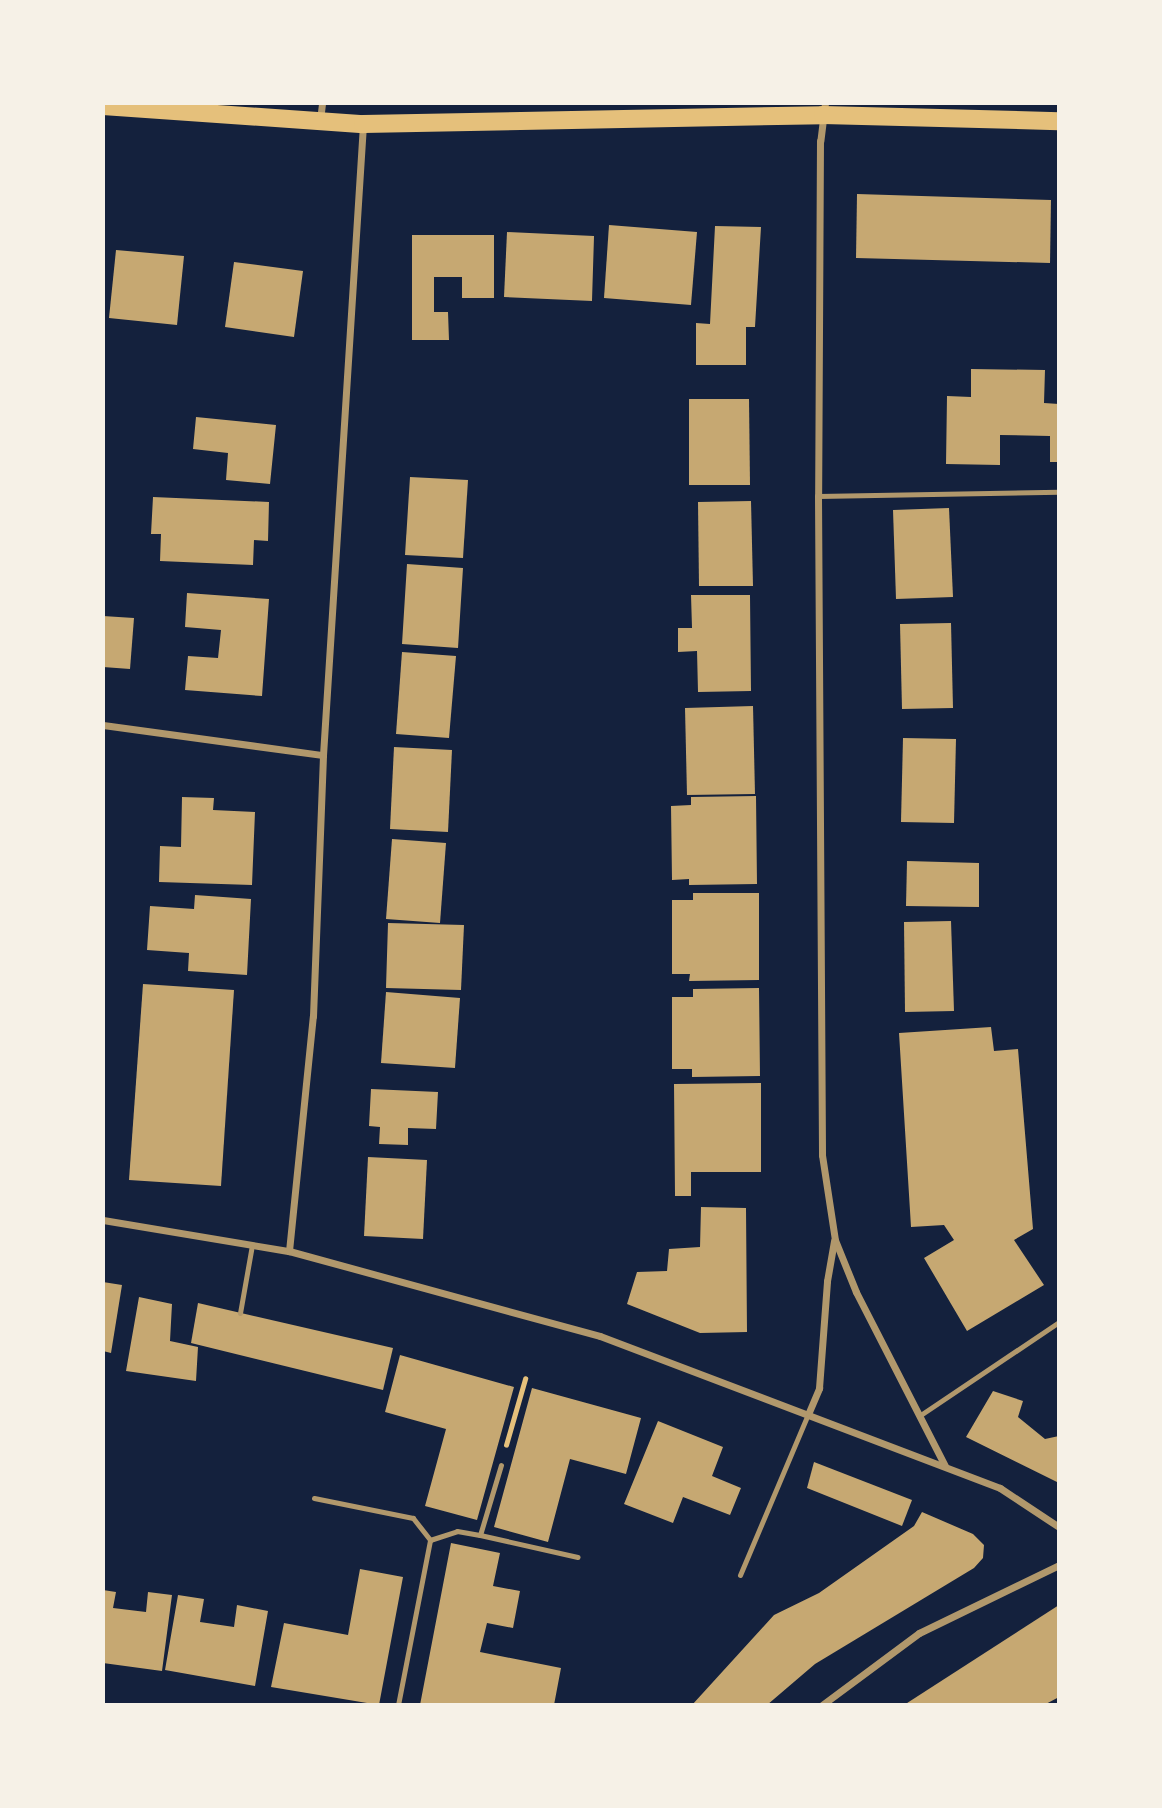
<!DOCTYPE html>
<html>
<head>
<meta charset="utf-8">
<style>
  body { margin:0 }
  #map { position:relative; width:1162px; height:1808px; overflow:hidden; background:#14213d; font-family:"PT Sans",sans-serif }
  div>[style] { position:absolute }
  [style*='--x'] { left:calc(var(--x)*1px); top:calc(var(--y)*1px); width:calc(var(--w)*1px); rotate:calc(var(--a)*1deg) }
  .building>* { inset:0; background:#c6a872 }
  .path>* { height:4.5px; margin:-2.25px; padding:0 2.25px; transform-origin:2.25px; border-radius:2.25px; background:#e5c07b }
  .service>* { height:5px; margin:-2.5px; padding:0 2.5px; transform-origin:2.5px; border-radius:2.5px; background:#b1986c }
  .minor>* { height:7px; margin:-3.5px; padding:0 3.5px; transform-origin:3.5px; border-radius:3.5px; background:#b1986c }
  .primary>* { height:18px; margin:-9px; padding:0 9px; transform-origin:9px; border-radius:9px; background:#e5c07b }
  span { translate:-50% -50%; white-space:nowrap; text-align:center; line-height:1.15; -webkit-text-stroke:7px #f6f1e7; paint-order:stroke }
  .frame { position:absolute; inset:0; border:105px solid #f6f1e7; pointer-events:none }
</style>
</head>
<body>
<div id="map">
  <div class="building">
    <i style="clip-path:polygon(857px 194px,1051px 200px,1050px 263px,856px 258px)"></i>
    <i style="clip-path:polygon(609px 225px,697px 232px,691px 305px,604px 298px)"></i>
    <i style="clip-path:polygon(715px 226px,761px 227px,755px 327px,746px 327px,746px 365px,696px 365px,696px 323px,710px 324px)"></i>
    <i style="clip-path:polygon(507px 232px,594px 236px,592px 301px,504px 297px)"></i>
    <i style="clip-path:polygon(412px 235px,494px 235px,494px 298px,462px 298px,462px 277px,434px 277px,434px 312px,448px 312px,449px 340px,412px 340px)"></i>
    <i style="clip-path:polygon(116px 250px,184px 256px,177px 325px,109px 318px)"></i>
    <i style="clip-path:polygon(234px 262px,303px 271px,294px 337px,225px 327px)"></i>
    <i style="clip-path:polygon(971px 369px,1045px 370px,1044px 403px,1059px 404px,1059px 462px,1050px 462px,1050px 436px,1000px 435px,1000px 465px,946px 464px,947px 396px,971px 397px)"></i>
    <i style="clip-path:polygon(689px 399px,749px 399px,750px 485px,689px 485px)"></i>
    <i style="clip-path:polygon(196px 417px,276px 425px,270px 484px,226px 480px,228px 453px,193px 449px)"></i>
    <i style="clip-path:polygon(410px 477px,468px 480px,463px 558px,405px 555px)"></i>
    <i style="clip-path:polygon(153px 497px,269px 502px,268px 541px,254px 540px,253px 565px,160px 561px,161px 534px,151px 534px)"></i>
    <i style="clip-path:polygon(751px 501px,753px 586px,699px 586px,698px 502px)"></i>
    <i style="clip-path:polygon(949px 508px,953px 597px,896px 599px,893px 510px)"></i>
    <i style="clip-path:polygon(407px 564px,463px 568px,458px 648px,402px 644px)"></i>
    <i style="clip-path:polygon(187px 593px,269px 599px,262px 696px,185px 690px,188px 656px,218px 658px,221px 630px,185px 627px)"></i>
    <i style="clip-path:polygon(691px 595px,750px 595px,751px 691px,698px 692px,697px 651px,678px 652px,678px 628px,692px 628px)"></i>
    <i style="clip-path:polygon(103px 616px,134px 618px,130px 669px,103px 667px)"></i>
    <i style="clip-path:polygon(951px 623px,953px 708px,902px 709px,900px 624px)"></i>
    <i style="clip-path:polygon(402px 652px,456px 656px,449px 738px,396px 734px)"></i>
    <i style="clip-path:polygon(753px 706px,755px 794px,687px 795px,685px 708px)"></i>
    <i style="clip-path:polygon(903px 738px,956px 739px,954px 823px,901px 822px)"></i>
    <i style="clip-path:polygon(394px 747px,452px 750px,448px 832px,390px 829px)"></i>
    <i style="clip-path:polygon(756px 796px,757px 884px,689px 885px,689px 879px,672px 880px,671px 806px,691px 805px,691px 797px)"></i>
    <i style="clip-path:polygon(182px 797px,214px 798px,213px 810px,255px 812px,252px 885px,159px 882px,160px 846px,181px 847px)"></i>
    <i style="clip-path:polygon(392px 839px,446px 843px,440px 923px,386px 919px)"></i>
    <i style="clip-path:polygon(907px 861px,979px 863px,979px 907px,906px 906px)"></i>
    <i style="clip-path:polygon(693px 893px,759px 893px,759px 980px,689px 981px,690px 974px,672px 974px,672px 900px,693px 900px)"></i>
    <i style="clip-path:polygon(195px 895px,251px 899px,247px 975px,188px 971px,189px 953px,147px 950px,150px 906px,194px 909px)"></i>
    <i style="clip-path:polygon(951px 921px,954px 1011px,905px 1012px,904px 922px)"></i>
    <i style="clip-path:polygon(388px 923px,464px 925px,461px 990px,386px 988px)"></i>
    <i style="clip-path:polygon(143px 984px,234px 990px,221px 1186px,129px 1180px)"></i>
    <i style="clip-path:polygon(759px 988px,760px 1076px,692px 1077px,692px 1069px,672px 1069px,672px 997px,693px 997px,693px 989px)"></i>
    <i style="clip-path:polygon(386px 992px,460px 998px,455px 1068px,381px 1063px)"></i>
    <i style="clip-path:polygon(991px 1027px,994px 1051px,1018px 1049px,1033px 1229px,1014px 1240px,1044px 1285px,967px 1331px,924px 1258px,954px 1240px,944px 1225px,911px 1227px,899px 1033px)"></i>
    <i style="clip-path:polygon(761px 1083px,761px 1172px,691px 1172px,691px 1196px,675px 1196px,674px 1084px)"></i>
    <i style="clip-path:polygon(371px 1089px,438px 1092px,436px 1129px,408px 1128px,408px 1145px,379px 1144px,380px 1127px,369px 1126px)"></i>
    <i style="clip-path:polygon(368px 1157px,427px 1160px,423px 1239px,364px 1236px)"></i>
    <i style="clip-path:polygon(701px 1207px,746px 1208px,747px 1332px,700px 1333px,627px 1304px,637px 1272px,667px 1271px,669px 1249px,700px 1247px)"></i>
    <i style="clip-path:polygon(103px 1282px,122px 1285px,111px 1353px,103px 1351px)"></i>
    <i style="clip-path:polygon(139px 1297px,172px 1304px,170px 1341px,198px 1347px,196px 1381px,126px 1371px)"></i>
    <i style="clip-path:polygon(198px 1303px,393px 1348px,383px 1390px,191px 1343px)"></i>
    <i style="clip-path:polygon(400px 1355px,514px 1387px,477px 1520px,425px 1506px,446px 1429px,385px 1412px)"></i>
    <i style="clip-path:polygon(532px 1388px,641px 1418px,626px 1474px,570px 1459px,548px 1542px,494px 1527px)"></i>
    <i style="clip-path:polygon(993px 1391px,1023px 1401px,1018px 1417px,1045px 1439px,1059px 1436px,1059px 1483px,966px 1437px)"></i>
    <i style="clip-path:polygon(658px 1421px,723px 1447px,712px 1476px,741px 1488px,730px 1515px,683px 1497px,673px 1523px,624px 1504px)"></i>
    <i style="clip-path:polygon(814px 1462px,912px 1500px,902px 1526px,807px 1488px)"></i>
    <i style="clip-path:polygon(922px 1512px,973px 1534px,984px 1545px,983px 1558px,974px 1568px,815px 1664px,767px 1705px,692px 1705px,774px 1615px,819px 1593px,914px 1526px)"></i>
    <i style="clip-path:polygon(451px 1543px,500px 1553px,493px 1586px,520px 1591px,513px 1628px,487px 1623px,480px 1652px,561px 1668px,554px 1705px,420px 1705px)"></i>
    <i style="clip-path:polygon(360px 1569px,403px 1577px,379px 1705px,271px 1687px,284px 1623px,348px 1635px)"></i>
    <i style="clip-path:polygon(103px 1590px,116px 1592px,113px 1608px,146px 1612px,148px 1592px,172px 1595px,162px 1671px,103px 1663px)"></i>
    <i style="clip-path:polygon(178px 1595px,204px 1599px,200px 1622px,234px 1627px,237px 1605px,268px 1611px,255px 1686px,165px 1670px)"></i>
    <i style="clip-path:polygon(1059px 1605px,1059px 1697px,1044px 1705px,904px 1705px)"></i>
  </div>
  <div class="path">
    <i style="--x:506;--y:1445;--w:69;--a:-73.9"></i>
  </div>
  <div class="service">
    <i style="--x:818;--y:496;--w:241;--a:-1"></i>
    <i style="--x:240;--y:1313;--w:69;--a:-80"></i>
    <i style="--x:919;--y:1416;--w:169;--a:-33.9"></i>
    <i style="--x:314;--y:1498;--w:101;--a:11.4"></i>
    <i style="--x:413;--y:1518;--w:28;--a:52"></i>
    <i style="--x:480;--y:1535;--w:100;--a:12.7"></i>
    <i style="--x:740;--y:1575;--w:177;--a:-67.1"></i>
    <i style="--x:398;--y:1705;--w:168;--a:-79"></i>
    <i style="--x:430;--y:1540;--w:28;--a:-18"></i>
    <i style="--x:457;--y:1531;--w:23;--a:10"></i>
    <i style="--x:480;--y:1535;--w:73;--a:-73.3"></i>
  </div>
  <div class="minor">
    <i style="--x:825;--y:103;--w:38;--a:97"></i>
    <i style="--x:820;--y:141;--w:355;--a:90.3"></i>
    <i style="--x:818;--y:496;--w:659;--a:89.65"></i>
    <i style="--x:822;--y:1155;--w:86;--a:81.3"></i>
    <i style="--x:835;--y:1240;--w:56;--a:68"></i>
    <i style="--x:856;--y:1292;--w:195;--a:62.9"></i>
    <i style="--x:320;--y:120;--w:17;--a:-83"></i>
    <i style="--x:103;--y:725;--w:222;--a:7.8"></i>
    <i style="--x:103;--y:1220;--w:189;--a:9.5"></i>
    <i style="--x:289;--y:1251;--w:322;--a:15.3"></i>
    <i style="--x:600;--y:1336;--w:428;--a:20.8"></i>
    <i style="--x:1000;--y:1488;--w:71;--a:33.5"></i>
    <i style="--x:289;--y:1251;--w:236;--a:-84.2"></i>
    <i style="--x:313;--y:1016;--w:261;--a:-87.8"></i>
    <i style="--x:323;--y:755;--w:632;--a:-86.37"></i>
    <i style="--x:809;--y:1412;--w:26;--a:-67"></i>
    <i style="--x:819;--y:1388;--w:107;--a:-85.7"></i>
    <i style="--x:827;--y:1281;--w:41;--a:-80.1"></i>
    <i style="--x:822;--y:1705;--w:121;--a:-36.6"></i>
    <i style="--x:919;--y:1633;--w:156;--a:-25.9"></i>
  </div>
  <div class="primary">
    <i style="--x:103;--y:106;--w:261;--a:4"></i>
    <i style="--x:363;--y:124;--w:460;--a:-1.1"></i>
    <i style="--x:823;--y:115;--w:236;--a:1.5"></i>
  </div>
  <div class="frame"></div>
</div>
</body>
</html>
